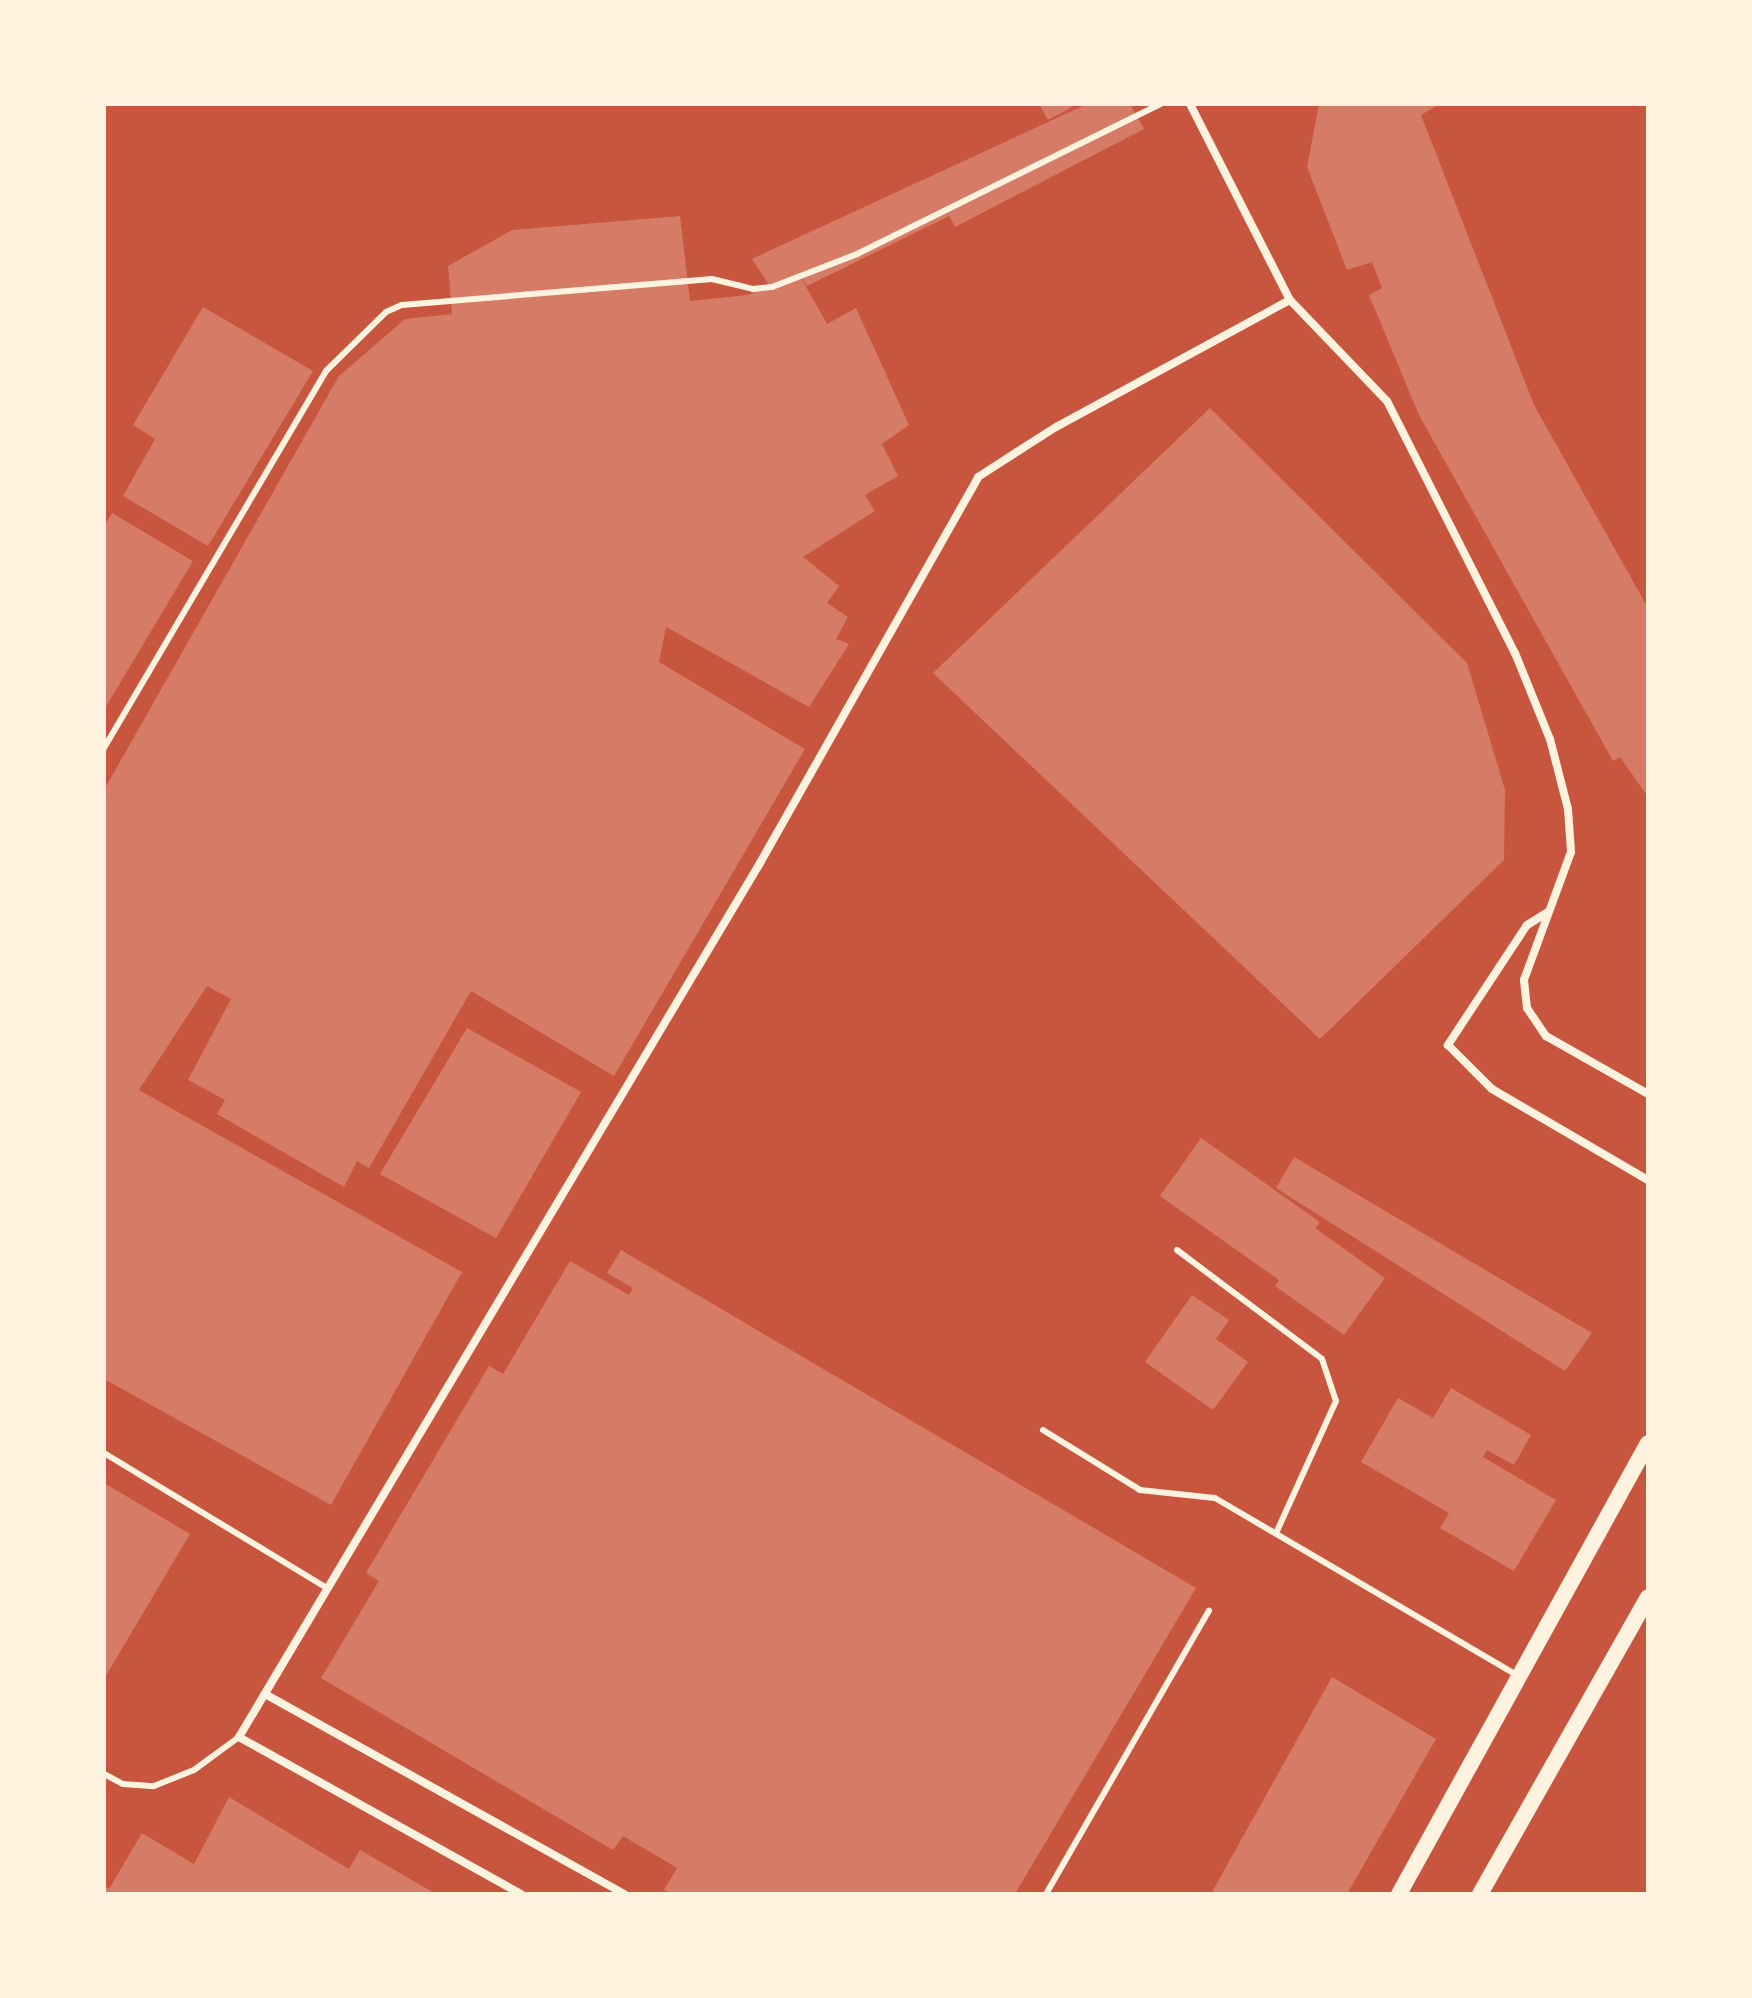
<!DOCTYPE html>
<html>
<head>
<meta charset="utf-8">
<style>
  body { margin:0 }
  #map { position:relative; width:1752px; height:1998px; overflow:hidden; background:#c8553d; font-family:"Archivo Narrow",sans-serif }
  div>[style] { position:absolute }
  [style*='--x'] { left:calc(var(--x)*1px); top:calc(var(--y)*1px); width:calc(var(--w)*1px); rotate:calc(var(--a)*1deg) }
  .building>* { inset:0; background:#d67c66 }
  .service>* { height:6px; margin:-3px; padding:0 3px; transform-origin:3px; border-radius:3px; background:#fff3e0 }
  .minor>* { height:8px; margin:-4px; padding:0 4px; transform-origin:4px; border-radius:4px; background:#fff3e0 }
  .secondary>* { height:16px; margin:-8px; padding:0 8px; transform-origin:8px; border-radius:8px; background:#fff3e0 }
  span { translate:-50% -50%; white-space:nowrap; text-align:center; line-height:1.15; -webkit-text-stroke:6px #fff3e0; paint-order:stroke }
  .frame { position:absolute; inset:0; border:106px solid #fff3e0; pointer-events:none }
</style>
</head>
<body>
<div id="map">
  <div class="building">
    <i style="clip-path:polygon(1039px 104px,1077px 104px,1048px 120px)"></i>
    <i style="clip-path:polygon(1087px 104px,1130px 104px,1144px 129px,955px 227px,949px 216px,807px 286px,800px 276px,827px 324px,856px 308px,909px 425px,882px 444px,898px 476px,865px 495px,875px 511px,803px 557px,839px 586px,827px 603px,848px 617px,836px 639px,849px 644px,809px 707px,666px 627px,659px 662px,805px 749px,614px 1076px,471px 991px,369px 1168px,357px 1161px,344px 1187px,217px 1114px,225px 1100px,188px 1080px,231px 999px,207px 986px,139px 1090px,462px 1272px,331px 1505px,104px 1379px,104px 790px,339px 376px,405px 319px,452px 314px,448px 266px,512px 230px,680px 216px,690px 301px,748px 295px,769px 285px,752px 259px)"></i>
    <i style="clip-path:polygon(1319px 104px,1440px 104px,1421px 115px,1534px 405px,1648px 608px,1648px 797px,1620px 757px,1613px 761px,1419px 415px,1369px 295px,1382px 288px,1372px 262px,1347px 270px,1307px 167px)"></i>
    <i style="clip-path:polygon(203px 307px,313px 371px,208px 546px,123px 496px,155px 439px,133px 425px)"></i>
    <i style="clip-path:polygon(1210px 408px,1467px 663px,1505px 790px,1504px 860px,1320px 1039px,933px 673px)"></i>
    <i style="clip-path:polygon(112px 513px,193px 561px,104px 710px,104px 527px)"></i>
    <i style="clip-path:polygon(467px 1028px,581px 1092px,496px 1238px,380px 1174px)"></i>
    <i style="clip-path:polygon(1201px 1138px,1320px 1222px,1315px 1228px,1385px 1278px,1344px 1335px,1275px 1286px,1279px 1280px,1160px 1196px)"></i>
    <i style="clip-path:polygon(1294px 1157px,1592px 1333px,1565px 1371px,1276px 1188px)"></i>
    <i style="clip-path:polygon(621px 1250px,1196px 1588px,1015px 1894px,671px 1894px,664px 1890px,677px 1868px,623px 1836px,613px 1850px,321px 1678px,379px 1581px,366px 1573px,489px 1366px,503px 1374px,570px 1261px,629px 1295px,633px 1288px,607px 1273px)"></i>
    <i style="clip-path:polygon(1192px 1295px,1229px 1320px,1216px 1339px,1248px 1362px,1213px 1410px,1145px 1362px)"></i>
    <i style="clip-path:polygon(1451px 1388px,1531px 1435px,1514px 1465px,1487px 1450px,1483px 1457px,1556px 1500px,1514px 1571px,1440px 1528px,1449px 1513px,1361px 1462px,1398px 1398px,1433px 1418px)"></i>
    <i style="clip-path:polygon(104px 1483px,190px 1534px,104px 1679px)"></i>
    <i style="clip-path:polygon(1332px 1677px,1436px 1739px,1347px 1894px,1211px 1894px)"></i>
    <i style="clip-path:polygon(229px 1797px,349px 1869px,360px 1850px,436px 1894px,104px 1894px,104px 1886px,109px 1889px,142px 1833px,194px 1864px)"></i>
  </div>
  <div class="service">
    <i style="--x:104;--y:748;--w:438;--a:-59.5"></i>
    <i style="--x:326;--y:371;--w:84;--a:-44.5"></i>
    <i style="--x:386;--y:312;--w:17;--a:-24"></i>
    <i style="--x:402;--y:305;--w:311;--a:-4.8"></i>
    <i style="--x:712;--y:279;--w:42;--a:13.7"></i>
    <i style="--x:753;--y:289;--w:19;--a:-6"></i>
    <i style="--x:772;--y:287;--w:91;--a:-21.2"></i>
    <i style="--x:857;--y:254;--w:339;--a:-26.3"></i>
    <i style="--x:1177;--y:1250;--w:181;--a:36.9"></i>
    <i style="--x:1322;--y:1359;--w:44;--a:71.6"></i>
    <i style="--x:1336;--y:1401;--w:143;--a:114.4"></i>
    <i style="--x:1043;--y:1430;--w:114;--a:31.7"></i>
    <i style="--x:1140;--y:1490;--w:75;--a:6.1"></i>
    <i style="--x:1215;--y:1498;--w:352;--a:30.4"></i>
    <i style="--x:104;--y:1453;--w:261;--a:31.2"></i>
    <i style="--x:104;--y:1774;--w:21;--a:28"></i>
    <i style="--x:123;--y:1784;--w:31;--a:4"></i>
    <i style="--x:154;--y:1786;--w:43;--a:-21.8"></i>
    <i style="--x:194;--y:1770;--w:56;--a:-36.3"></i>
    <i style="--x:1046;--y:1894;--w:327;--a:-60.1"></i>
  </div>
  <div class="minor">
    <i style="--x:1190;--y:104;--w:220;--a:63"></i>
    <i style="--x:1290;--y:300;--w:140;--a:46.2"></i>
    <i style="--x:1387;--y:401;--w:283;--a:63.1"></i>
    <i style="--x:1515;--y:653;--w:93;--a:67.9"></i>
    <i style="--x:1550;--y:739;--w:72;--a:75.6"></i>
    <i style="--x:1568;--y:809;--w:43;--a:86"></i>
    <i style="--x:1571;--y:852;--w:136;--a:110.2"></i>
    <i style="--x:1524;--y:980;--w:28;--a:84"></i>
    <i style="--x:1527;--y:1008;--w:34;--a:56"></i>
    <i style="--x:1546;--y:1036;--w:117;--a:29.6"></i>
    <i style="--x:1548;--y:912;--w:25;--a:148"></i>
    <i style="--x:1527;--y:925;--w:144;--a:123.4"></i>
    <i style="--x:1448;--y:1045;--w:62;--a:45"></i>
    <i style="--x:1492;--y:1089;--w:181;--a:30.3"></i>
    <i style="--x:265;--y:1694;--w:412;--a:29.1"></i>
    <i style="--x:521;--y:1894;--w:323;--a:-150.9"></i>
    <i style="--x:239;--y:1737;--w:1018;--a:-59.2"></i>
    <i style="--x:760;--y:863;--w:443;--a:-60.5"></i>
    <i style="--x:978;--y:477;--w:93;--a:-32.7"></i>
    <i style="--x:1056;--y:427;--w:266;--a:-28.5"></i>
  </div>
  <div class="secondary">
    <i style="--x:1399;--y:1894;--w:515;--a:-61.1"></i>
    <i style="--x:1480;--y:1894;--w:341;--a:-60.5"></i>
  </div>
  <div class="frame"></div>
</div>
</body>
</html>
